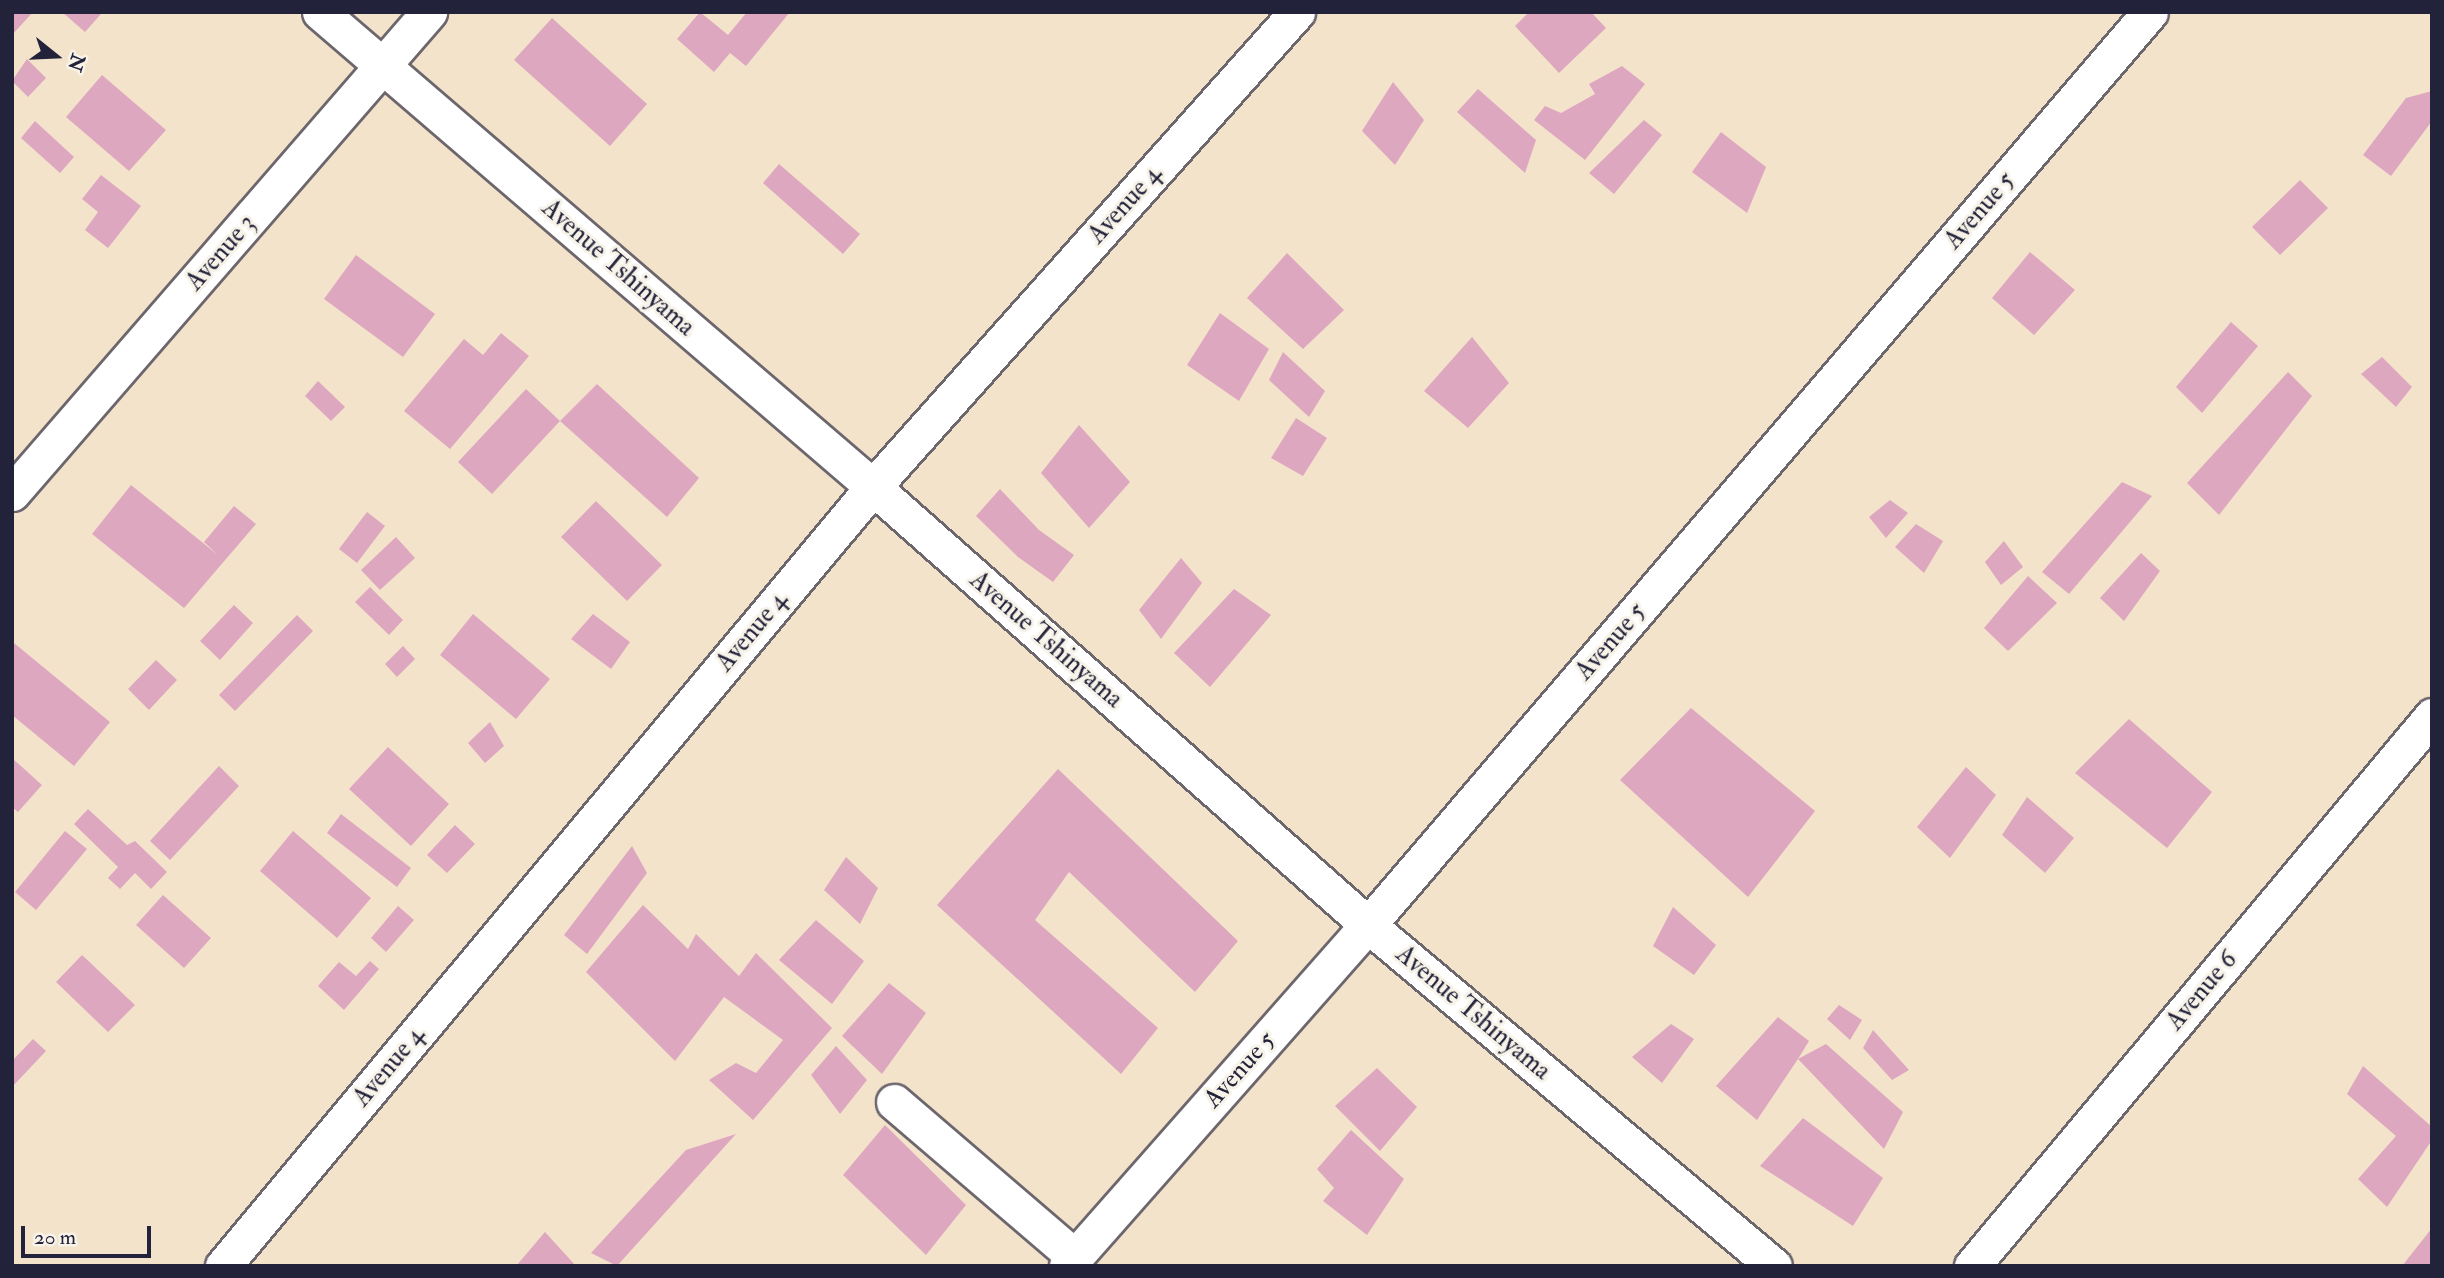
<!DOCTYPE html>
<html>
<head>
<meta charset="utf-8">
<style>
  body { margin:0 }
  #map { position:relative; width:2444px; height:1278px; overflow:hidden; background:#f4e3cb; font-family:"IM FELL Double Pica",serif }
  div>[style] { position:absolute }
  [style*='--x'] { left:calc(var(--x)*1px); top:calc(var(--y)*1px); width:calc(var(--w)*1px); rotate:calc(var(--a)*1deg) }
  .building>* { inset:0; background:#dea7c0 }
  .roads { filter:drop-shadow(2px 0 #6c666d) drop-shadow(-2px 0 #6c666d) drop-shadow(0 2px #6c666d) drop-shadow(0 -2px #6c666d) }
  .minor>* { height:35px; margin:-17.5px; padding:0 17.5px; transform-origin:17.5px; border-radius:17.5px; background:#fff }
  span { translate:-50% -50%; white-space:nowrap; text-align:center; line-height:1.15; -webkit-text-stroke:6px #f7f3e8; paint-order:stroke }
  .street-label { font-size:26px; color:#22223b }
  .frame { position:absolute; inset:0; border:14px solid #22223b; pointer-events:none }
  .north { position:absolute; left:21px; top:21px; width:70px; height:70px; -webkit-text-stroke:5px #f7f3e8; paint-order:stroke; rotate:108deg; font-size:19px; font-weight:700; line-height:28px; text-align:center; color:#22223b }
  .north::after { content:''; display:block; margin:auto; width:24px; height:32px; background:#22223b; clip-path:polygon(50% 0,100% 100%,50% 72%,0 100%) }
  .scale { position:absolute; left:21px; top:1226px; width:130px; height:32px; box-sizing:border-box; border:4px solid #22223b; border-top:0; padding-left:9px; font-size:21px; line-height:24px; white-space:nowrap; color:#22223b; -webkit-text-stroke:5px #f7f3e8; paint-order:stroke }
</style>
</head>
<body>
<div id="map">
  <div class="building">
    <i style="clip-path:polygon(12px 12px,33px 12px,12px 35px)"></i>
    <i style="clip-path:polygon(62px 12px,98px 12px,101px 14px,85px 32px)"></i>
    <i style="clip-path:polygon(700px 12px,728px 35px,747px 12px,790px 12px,746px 66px,730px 53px,714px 72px,677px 39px)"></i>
    <i style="clip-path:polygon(1529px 12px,1591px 12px,1606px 28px,1559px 73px,1515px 26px)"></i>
    <i style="clip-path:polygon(552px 18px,647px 104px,610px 146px,514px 60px)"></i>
    <i style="clip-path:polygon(27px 59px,46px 78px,28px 97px,12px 81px)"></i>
    <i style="clip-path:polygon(1622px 66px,1645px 84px,1585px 160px,1534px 120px,1545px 106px,1561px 113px,1595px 94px,1589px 84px)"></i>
    <i style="clip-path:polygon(102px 75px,166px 130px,129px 171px,66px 117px)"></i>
    <i style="clip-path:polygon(1393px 82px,1424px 120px,1395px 165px,1362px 131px)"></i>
    <i style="clip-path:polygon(1478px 89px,1536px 140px,1525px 173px,1457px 112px)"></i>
    <i style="clip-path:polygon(2432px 91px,2432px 121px,2391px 176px,2363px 155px,2406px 98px)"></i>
    <i style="clip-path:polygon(1644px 120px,1662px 135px,1614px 194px,1589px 173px)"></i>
    <i style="clip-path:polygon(35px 121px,74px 157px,60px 173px,21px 138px)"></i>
    <i style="clip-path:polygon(1721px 132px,1766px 167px,1747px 213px,1692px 172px)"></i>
    <i style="clip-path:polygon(779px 164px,860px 234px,843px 254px,763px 183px)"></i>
    <i style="clip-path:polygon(101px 175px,141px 206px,108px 248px,85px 230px,98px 212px,82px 199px)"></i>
    <i style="clip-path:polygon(2300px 180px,2328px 208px,2280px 255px,2252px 227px)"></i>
    <i style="clip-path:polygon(2030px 252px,2075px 290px,2034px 335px,1992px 298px)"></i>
    <i style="clip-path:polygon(1287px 253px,1344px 310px,1303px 349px,1247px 298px)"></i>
    <i style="clip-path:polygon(356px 255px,435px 314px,403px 357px,324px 299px)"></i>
    <i style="clip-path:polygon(1220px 313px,1269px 349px,1239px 401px,1187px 365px)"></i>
    <i style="clip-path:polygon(2231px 322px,2258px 346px,2202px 413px,2176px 387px)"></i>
    <i style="clip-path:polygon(501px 333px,529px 356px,450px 449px,404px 411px,464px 339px,483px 355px)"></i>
    <i style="clip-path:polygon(1472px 337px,1509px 383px,1468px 428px,1424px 391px)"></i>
    <i style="clip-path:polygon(1283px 352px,1325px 391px,1309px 417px,1269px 380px)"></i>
    <i style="clip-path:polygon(2382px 357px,2412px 387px,2396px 407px,2361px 374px)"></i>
    <i style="clip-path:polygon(2288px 372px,2312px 396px,2219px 515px,2187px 483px)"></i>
    <i style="clip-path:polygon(318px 381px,345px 407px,331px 421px,305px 396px)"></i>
    <i style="clip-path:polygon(597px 384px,699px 478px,667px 517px,560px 421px)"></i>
    <i style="clip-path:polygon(526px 389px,560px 421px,492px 494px,458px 462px)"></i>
    <i style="clip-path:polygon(1296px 418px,1327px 438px,1303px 476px,1271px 458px)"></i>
    <i style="clip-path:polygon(1079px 425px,1130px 482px,1089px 528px,1041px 473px)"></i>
    <i style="clip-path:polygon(2122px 482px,2152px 496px,2069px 594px,2042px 572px)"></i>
    <i style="clip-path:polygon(131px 485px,218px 555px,204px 542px,234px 506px,256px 524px,184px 608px,92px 534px)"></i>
    <i style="clip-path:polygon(1000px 489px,1039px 530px,1074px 555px,1053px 582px,1018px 557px,976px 516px)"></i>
    <i style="clip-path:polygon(1890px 500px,1908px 513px,1886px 538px,1869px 517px)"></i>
    <i style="clip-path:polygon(596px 501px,662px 565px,627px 601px,561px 537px)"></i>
    <i style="clip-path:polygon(367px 512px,385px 526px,357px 563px,339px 549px)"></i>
    <i style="clip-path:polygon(1916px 524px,1943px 541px,1924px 573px,1895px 547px)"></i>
    <i style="clip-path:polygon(396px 537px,415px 558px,380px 590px,361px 570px)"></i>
    <i style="clip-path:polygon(2004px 541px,2023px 567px,2001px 585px,1985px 562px)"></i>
    <i style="clip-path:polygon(2141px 553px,2160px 571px,2124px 621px,2100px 598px)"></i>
    <i style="clip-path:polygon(1181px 558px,1202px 583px,1161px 639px,1139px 610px)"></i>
    <i style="clip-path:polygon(2028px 576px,2057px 603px,2008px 651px,1984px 628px)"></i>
    <i style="clip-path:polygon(370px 587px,403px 620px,389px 635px,355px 602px)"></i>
    <i style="clip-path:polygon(1234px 589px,1271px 615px,1210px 687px,1174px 653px)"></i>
    <i style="clip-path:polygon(234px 605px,253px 623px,220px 660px,200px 641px)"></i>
    <i style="clip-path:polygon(473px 614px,550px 679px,516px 719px,440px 655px)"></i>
    <i style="clip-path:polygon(593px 614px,630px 642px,611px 669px,571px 639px)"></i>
    <i style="clip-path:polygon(297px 615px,313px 631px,235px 711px,219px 695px)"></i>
    <i style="clip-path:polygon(14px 643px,110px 722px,74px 766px,12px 715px)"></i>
    <i style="clip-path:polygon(403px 646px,415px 659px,397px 677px,385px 664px)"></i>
    <i style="clip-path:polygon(156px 660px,177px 680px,149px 710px,128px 689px)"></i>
    <i style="clip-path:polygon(1691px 708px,1815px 811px,1748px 897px,1620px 780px)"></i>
    <i style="clip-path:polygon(2129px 719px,2212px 792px,2167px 848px,2075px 773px)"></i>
    <i style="clip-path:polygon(490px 722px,504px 746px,485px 763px,468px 743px)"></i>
    <i style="clip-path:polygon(388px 747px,449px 804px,411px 846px,349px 789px)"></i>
    <i style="clip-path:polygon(12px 758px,42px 785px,18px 812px,12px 807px)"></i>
    <i style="clip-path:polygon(219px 766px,239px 786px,170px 860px,150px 841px)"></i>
    <i style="clip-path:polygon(1966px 767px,1996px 795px,1950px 858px,1917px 827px)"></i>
    <i style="clip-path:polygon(1058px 769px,1238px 941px,1195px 992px,1069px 872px,1035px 920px,1158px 1028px,1121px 1074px,937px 905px)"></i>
    <i style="clip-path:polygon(2027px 797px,2074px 838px,2045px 873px,2002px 835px)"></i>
    <i style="clip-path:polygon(88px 809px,127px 845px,135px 841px,167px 872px,151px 889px,135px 873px,120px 889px,108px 878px,118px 867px,74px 824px)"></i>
    <i style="clip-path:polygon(341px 814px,411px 868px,397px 887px,327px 833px)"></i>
    <i style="clip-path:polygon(455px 825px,475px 844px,447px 873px,427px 855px)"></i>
    <i style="clip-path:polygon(65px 831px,87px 849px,36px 910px,15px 892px)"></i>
    <i style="clip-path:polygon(293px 831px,371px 898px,337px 938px,260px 871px)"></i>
    <i style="clip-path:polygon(632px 846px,647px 873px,587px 954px,564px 935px)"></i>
    <i style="clip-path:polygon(846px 857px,878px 888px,860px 924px,824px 890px)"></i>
    <i style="clip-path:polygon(163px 895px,211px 938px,184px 968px,136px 925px)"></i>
    <i style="clip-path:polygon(643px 905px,688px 949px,696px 934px,739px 976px,756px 953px,832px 1028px,753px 1120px,709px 1080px,736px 1063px,756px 1073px,783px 1040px,724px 997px,675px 1061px,586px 972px)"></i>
    <i style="clip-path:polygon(398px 906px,414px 920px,386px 952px,371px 938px)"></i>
    <i style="clip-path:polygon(1673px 907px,1716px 945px,1694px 975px,1653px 946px)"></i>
    <i style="clip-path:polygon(816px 920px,864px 961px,832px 1004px,779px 960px)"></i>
    <i style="clip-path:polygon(82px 955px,135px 1005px,108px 1032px,56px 982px)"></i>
    <i style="clip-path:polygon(370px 961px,379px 969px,344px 1010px,318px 986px,339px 962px,356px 976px)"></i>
    <i style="clip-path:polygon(889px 983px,926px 1013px,882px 1074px,842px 1036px)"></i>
    <i style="clip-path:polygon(1839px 1005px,1862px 1020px,1850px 1040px,1827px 1019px)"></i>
    <i style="clip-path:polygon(1778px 1017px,1809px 1041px,1798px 1059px,1826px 1044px,1903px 1112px,1884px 1149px,1798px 1059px,1757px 1120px,1716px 1086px)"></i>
    <i style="clip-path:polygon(1671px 1024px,1694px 1039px,1662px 1083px,1632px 1057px)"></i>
    <i style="clip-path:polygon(1873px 1030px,1909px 1070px,1892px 1080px,1863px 1048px)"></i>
    <i style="clip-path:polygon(33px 1039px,46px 1051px,12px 1087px,12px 1061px)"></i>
    <i style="clip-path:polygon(836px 1046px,867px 1080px,840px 1114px,811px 1075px)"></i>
    <i style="clip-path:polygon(2363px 1066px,2432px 1127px,2432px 1140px,2387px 1207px,2358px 1179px,2396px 1136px,2347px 1094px)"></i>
    <i style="clip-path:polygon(1377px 1068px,1417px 1107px,1380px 1151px,1335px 1106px)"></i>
    <i style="clip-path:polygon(1803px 1118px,1883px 1178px,1853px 1226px,1760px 1166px)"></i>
    <i style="clip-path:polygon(885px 1125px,966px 1205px,926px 1255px,843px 1175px)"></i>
    <i style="clip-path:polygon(1351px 1130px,1404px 1179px,1367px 1235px,1323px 1201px,1334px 1188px,1317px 1169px)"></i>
    <i style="clip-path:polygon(736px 1134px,617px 1266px,591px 1253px,686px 1150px)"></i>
    <i style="clip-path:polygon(2432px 1228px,2432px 1266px,2402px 1266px)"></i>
    <i style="clip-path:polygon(545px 1232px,576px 1266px,516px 1266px)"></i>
  </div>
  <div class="roads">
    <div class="minor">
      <i style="--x:320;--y:12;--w:729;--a:40.66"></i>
      <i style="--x:873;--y:487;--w:661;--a:41.5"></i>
      <i style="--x:1368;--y:925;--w:530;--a:40.03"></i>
      <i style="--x:12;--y:493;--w:637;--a:-49.08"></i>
      <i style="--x:894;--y:1102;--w:238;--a:40.6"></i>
      <i style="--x:223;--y:1266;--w:1015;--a:-50.16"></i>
      <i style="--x:873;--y:487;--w:637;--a:-48.25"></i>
      <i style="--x:1067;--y:1266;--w:455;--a:-48.6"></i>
      <i style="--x:1368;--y:925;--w:1202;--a:-49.42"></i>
      <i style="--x:1972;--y:1266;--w:717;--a:-50.09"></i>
    </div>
  </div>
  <div class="street-label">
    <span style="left:1125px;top:205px;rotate:-48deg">Avenue 4</span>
    <span style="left:1980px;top:211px;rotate:-49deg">Avenue 5</span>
    <span style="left:221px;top:253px;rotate:-49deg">Avenue 3</span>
    <span style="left:618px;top:268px;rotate:41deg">Avenue Tshinyama</span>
    <span style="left:752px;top:632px;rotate:-50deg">Avenue 4</span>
    <span style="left:1046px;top:640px;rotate:41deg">Avenue Tshinyama</span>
    <span style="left:1611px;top:642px;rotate:-49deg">Avenue 5</span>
    <span style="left:2202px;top:991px;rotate:-50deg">Avenue 6</span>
    <span style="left:1473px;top:1013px;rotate:40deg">Avenue Tshinyama</span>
    <span style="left:389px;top:1067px;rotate:-50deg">Avenue 4</span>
    <span style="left:1240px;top:1070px;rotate:-48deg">Avenue 5</span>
  </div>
  <div class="frame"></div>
  <div class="north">N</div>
  <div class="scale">20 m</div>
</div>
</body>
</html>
